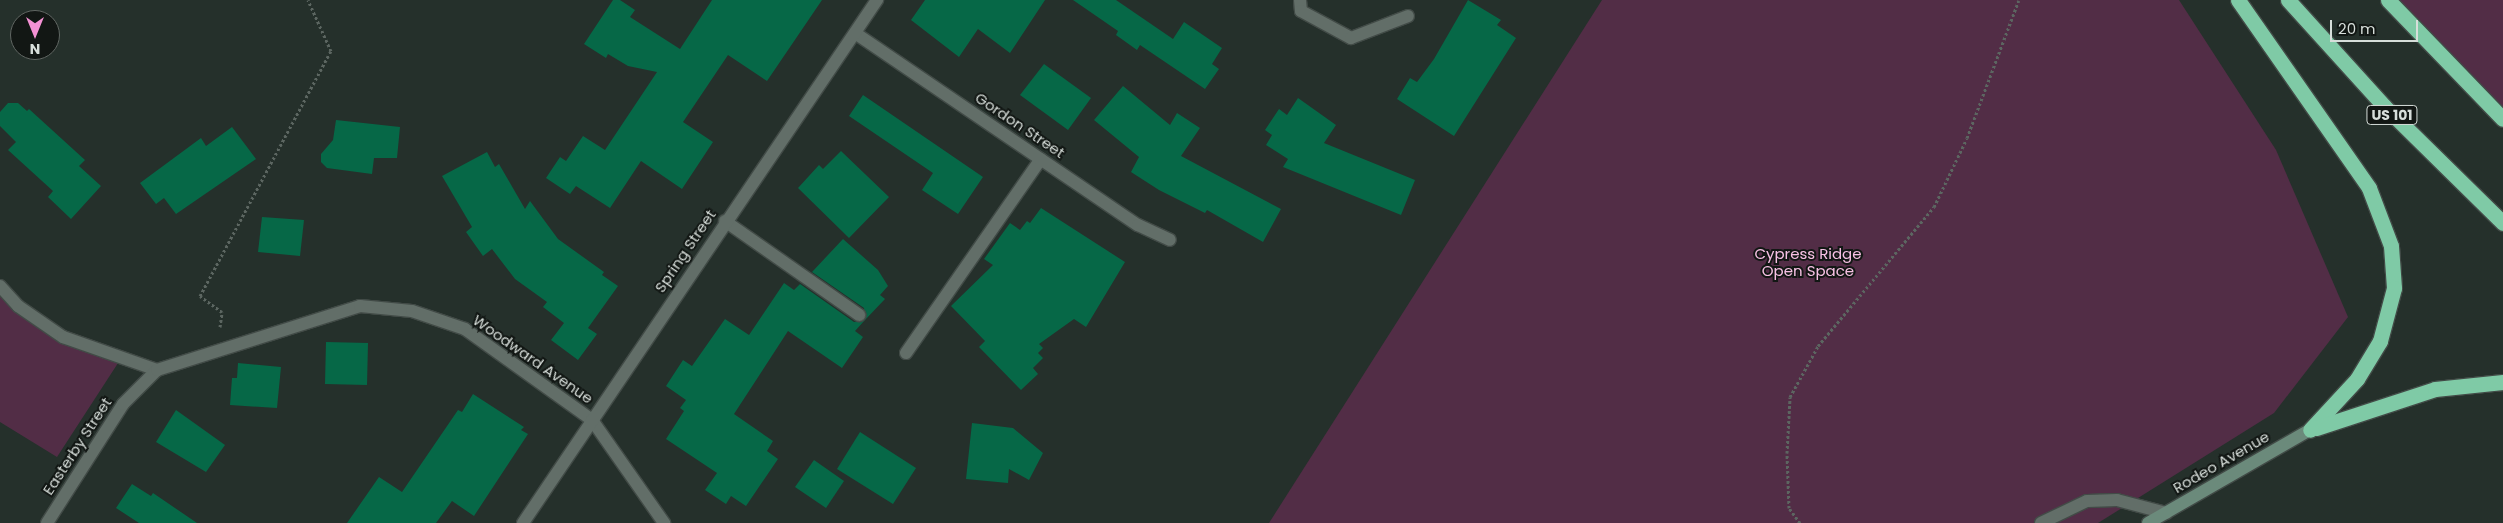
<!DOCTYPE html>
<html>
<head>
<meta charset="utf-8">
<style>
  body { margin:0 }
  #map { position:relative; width:2503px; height:523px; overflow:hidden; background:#25302b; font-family:Poppins,sans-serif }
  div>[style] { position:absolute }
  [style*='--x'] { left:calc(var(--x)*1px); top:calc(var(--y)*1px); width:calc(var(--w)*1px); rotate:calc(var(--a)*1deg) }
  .green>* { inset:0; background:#522d46 }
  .building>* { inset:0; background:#066847 }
  .path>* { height:3px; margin-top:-1.5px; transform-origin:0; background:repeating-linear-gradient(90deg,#5c6661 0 2.5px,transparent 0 5px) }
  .roads { filter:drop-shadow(1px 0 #424b47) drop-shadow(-1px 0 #424b47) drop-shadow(0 1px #424b47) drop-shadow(0 -1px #424b47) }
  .lane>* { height:12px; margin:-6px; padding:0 6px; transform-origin:6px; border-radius:6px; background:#626e68 }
  .street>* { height:12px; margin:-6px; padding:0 6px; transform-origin:6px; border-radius:6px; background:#626e68 }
  .secondary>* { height:12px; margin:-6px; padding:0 6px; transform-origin:6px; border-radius:6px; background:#6b8a7b }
  .highway>* { height:15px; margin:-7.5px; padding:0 7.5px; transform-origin:7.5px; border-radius:7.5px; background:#7fcaa6 }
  span { translate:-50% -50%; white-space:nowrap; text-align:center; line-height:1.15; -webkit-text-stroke:4px #121714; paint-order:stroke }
  .shield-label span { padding:1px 4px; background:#121714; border:1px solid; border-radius:4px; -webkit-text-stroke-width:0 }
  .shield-label { font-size:14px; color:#d7deda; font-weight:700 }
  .street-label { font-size:15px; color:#d7deda }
  .park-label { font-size:15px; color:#f7c1e4 }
  .north { position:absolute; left:10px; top:10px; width:50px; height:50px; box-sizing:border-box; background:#121714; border:1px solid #616763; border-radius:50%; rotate:180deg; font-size:14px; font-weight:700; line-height:20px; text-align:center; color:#d7deda }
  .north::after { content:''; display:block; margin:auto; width:18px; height:22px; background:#f491d4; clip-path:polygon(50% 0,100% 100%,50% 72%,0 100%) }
  .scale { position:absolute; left:2330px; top:20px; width:88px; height:22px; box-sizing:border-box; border:2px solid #d7deda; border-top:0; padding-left:6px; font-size:15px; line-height:18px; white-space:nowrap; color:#d7deda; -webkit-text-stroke:4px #121714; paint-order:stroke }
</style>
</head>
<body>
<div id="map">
  <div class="green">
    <i style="clip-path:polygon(1602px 0,2179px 0,2276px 150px,2348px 317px,2274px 413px,2098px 523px,1269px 523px)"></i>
    <i style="clip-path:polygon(2388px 0,2503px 0,2503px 119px)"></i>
    <i style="clip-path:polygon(0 286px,18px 306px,120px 360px,57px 457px,0 422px)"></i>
  </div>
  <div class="building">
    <i style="clip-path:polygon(613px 0,620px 0,635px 10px,630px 17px,680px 49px,712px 0,822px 0,767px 81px,728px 55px,683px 122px,713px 142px,682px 189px,641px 161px,610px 208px,576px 186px,570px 194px,546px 178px,560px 157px,566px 161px,583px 136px,605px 150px,657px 72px,628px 66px,608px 54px,606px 58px,584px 44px)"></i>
    <i style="clip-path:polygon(925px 0,1045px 0,1010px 53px,978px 29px,959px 57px,911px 20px)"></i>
    <i style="clip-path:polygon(1073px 0,1116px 0,1173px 39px,1184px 22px,1222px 48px,1212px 64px,1219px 69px,1205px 89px,1140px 45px,1137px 50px,1116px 35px,1118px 31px)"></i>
    <i style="clip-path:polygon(1468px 0,1501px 20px,1497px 25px,1516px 38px,1454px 136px,1397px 99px,1410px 78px,1417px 82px,1434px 59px)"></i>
    <i style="clip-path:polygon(1044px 64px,1091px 98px,1068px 130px,1020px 95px)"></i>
    <i style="clip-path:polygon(1123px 86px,1170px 125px,1177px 113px,1200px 128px,1181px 156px,1281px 209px,1263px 242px,1207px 210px,1205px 213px,1159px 190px,1131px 172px,1139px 157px,1094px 120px)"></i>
    <i style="clip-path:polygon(863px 95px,983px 177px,958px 214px,922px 190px,933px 173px,849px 116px)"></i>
    <i style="clip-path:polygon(1298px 98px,1336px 125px,1324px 143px,1415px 180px,1401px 215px,1283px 167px,1288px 159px,1266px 145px,1272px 135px,1265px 130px,1279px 109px,1287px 115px)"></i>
    <i style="clip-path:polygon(8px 103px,18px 103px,27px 111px,29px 109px,85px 160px,79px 166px,101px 186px,71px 219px,48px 197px,53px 191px,8px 150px,16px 142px,0 126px,0 112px)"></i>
    <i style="clip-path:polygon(336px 120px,400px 127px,397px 158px,374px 158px,372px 174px,327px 168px,321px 162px,321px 154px,333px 140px)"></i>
    <i style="clip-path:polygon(232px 127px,256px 159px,176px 214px,164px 198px,156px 204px,140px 183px,201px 138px,206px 146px)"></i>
    <i style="clip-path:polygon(841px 151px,889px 197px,849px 238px,798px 188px,819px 165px,823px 169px)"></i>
    <i style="clip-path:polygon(487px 152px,495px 167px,499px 164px,525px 209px,530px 201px,558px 239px,604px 272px,602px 275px,618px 286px,588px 328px,597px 334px,578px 360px,551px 340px,564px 323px,543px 307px,547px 302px,515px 279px,492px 249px,483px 256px,466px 232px,472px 227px,442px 176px)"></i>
    <i style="clip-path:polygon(1041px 208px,1125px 262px,1086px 327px,1074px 319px,1039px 344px,1043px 348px,1038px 353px,1043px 358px,1033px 368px,1038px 374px,1021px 390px,979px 347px,985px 341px,951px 306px,993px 265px,984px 259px,1010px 223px,1020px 230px,1027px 221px,1030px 223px)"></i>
    <i style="clip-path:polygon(262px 217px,304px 220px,300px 256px,258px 252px)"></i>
    <i style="clip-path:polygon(843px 239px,878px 270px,888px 286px,880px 295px,885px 299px,865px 320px,864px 308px,812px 272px)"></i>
    <i style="clip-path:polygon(784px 283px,794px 290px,800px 284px,854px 322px,865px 320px,855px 331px,863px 337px,842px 368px,788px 331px,734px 414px,773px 441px,767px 451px,778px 459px,746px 506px,731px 496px,726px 504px,705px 490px,717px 473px,666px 439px,684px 411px,680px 408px,686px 400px,666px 386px,683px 360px,692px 366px,725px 319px,749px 335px)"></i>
    <i style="clip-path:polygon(326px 342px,368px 343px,367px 385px,325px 384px)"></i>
    <i style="clip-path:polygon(238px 363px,281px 367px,277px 408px,230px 405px,232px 378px,237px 378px)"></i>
    <i style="clip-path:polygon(473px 394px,524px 427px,521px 430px,528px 434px,474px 516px,452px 501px,436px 523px,347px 523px,379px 477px,402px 492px,458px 410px,462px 412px)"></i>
    <i style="clip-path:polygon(176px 410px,225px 445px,206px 472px,156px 442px)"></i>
    <i style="clip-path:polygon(972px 423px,1013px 428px,1043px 453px,1029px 480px,1009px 469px,1008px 483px,966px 479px)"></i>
    <i style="clip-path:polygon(860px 432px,916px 468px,893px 504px,837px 469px)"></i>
    <i style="clip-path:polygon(814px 460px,844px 481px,826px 508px,795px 487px)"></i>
    <i style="clip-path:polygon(132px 484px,151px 496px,153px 493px,197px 523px,139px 523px,116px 508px)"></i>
  </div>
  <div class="path">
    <i style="--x:220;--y:327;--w:15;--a:-82"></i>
    <i style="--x:222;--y:312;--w:27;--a:-144"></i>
    <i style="--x:200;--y:296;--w:278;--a:-61.9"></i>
    <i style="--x:331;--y:51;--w:56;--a:-114.3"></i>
    <i style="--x:1800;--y:523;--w:19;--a:-126"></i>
    <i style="--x:1789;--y:508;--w:55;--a:-92.1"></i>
    <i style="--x:1787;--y:453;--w:56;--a:-86.9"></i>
    <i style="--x:1790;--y:397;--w:58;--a:-61.2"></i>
    <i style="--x:1818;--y:346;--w:181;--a:-50.2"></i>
    <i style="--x:1934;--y:207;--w:76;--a:-64.4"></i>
    <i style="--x:1967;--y:138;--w:147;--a:-69.4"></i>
  </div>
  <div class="roads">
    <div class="lane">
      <i style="--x:725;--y:221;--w:164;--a:35"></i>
      <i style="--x:906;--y:353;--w:236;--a:-55.2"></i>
      <i style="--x:2041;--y:523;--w:51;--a:-25.6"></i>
      <i style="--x:2087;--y:501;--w:30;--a:-2"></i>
      <i style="--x:2117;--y:500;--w:51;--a:14.9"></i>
    </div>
    <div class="street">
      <i style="--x:1300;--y:0;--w:11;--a:85"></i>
      <i style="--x:1301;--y:11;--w:57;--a:28.4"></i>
      <i style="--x:1351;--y:38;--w:61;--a:-21.1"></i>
      <i style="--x:855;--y:33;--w:342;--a:34.2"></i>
      <i style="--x:1138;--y:225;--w:35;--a:25"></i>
      <i style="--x:0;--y:286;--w:27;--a:48"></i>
      <i style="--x:18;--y:306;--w:55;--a:34.6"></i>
      <i style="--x:63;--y:337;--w:100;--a:19.3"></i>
      <i style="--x:47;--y:523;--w:141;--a:-57.4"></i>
      <i style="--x:123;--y:404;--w:48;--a:-45"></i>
      <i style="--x:157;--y:370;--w:213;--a:-17.5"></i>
      <i style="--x:360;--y:306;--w:52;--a:5.5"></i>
      <i style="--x:412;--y:311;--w:56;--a:18.8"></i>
      <i style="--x:465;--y:329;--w:156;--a:35.6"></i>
      <i style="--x:592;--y:420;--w:126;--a:55"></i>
      <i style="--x:523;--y:523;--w:632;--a:-55.91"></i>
    </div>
    <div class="secondary">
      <i style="--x:2148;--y:523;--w:187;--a:-29.9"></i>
    </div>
    <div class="highway">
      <i style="--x:2238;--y:0;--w:229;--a:55.1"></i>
      <i style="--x:2369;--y:188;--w:62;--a:69.2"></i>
      <i style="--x:2391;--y:246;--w:42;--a:85.9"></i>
      <i style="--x:2394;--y:288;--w:55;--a:104.8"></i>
      <i style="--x:2380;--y:341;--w:44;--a:121.2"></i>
      <i style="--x:2357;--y:379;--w:69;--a:132.7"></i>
      <i style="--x:2288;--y:0;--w:143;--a:47.8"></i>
      <i style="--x:2384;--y:106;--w:167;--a:44.5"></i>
      <i style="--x:2388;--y:0;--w:165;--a:46"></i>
      <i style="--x:2316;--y:428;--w:125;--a:-18.1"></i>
      <i style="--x:2435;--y:389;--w:68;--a:-5.9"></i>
    </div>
  </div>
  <div class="shield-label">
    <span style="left:2392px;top:115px">US 101</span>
  </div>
  <div class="street-label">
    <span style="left:1020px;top:125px;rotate:34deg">Gordon Street</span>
    <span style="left:685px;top:251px;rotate:-56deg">Spring Street</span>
    <span style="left:533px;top:359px;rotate:35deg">Woodward Avenue</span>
    <span style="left:77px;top:446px;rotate:-57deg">Easterby Street</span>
    <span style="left:2221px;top:462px;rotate:-30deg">Rodeo Avenue</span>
  </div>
  <div class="park-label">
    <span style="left:1808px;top:262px">Cypress Ridge<br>Open Space</span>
  </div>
  <div class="north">N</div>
  <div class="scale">20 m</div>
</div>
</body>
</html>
